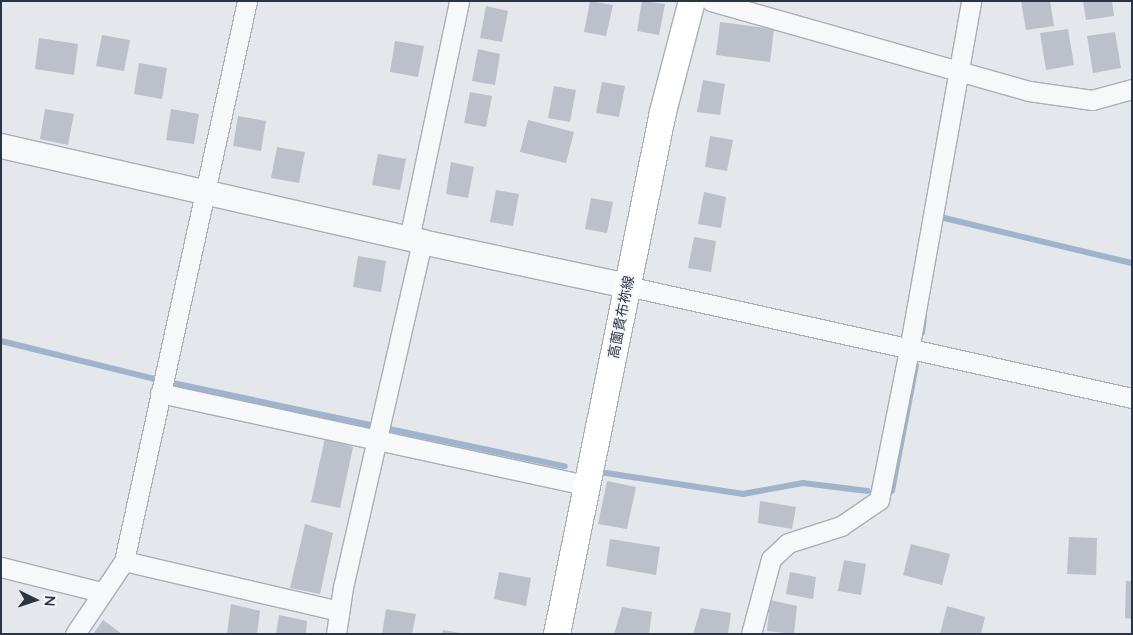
<!DOCTYPE html>
<html>
<head>
<meta charset="utf-8">
<style>
  body { margin:0 }
  #map { position:relative; width:1133px; height:635px; overflow:hidden; background:#e4e7ec; font-family:Lato,"Noto Sans JP",sans-serif }
  div>[style] { position:absolute }
  [style*='--x'] { left:calc(var(--x)*1px); top:calc(var(--y)*1px); width:calc(var(--w)*1px); rotate:calc(var(--a)*1deg) }
  .stream>* { height:6px; margin:-3px; padding:0 3px; transform-origin:3px; border-radius:3px; background:#9fb4cc }
  .building>* { inset:0; background:#bbc0ca }
  .roads { filter:drop-shadow(1px 0 #a9aeb7) drop-shadow(-1px 0 #a9aeb7) drop-shadow(0 1px #a9aeb7) drop-shadow(0 -1px #a9aeb7) }
  .minor>* { height:19px; margin:-9.5px; padding:0 9.5px; transform-origin:9.5px; border-radius:9.5px; background:#f7f8fa }
  .tertiary>* { height:24px; margin:-12px; padding:0 12px; transform-origin:12px; border-radius:12px; background:#f7f8fa }
  .secondary>* { height:26px; margin:-13px; padding:0 13px; transform-origin:13px; border-radius:13px; background:#fff }
  span { translate:-50% -50%; white-space:nowrap; text-align:center; line-height:1.15; -webkit-text-stroke:4.5px #f4f6f9; paint-order:stroke }
  .street-label { font-size:14px; color:#2b3445 }
  .frame { position:absolute; inset:0; border:2px solid #2b3445; pointer-events:none }
  .north { position:absolute; left:10px; top:575px; width:50px; height:50px; -webkit-text-stroke:4px #f4f6f9; paint-order:stroke; rotate:94deg; font-size:14px; font-weight:700; line-height:20px; text-align:center; color:#2b3445 }
  .north::after { content:''; display:block; margin:auto; width:18px; height:22px; background:#2b3445; clip-path:polygon(50% 0,100% 100%,50% 72%,0 100%) }
</style>
</head>
<body>
<div id="map">
  <div class="stream">
    <i style="--x:939;--y:223;--w:6;--a:-81"></i>
    <i style="--x:940;--y:217;--w:197;--a:13.5"></i>
    <i style="--x:922;--y:333;--w:16;--a:-83"></i>
    <i style="--x:1;--y:341;--w:158;--a:13.9"></i>
    <i style="--x:154;--y:379;--w:420;--a:12"></i>
    <i style="--x:606;--y:473;--w:139;--a:8.7"></i>
    <i style="--x:743;--y:494;--w:61;--a:-10.4"></i>
    <i style="--x:803;--y:483;--w:65;--a:7"></i>
    <i style="--x:892;--y:491;--w:128;--a:-79.2"></i>
  </div>
  <div class="building">
    <i style="clip-path:polygon(590px 1px,613px 5px,606px 36px,584px 32px)"></i>
    <i style="clip-path:polygon(642px 1px,665px 4px,659px 35px,637px 31px)"></i>
    <i style="clip-path:polygon(1021px 1px,1050px 1px,1054px 26px,1026px 30px)"></i>
    <i style="clip-path:polygon(1083px 1px,1112px 1px,1114px 16px,1086px 20px)"></i>
    <i style="clip-path:polygon(486px 6px,508px 11px,502px 42px,480px 38px)"></i>
    <i style="clip-path:polygon(720px 22px,774px 29px,770px 62px,716px 55px)"></i>
    <i style="clip-path:polygon(1068px 29px,1074px 65px,1046px 70px,1040px 33px)"></i>
    <i style="clip-path:polygon(1115px 32px,1121px 68px,1093px 73px,1087px 36px)"></i>
    <i style="clip-path:polygon(102px 35px,130px 40px,124px 71px,96px 66px)"></i>
    <i style="clip-path:polygon(39px 38px,78px 44px,74px 75px,35px 69px)"></i>
    <i style="clip-path:polygon(395px 41px,424px 46px,418px 77px,390px 72px)"></i>
    <i style="clip-path:polygon(478px 49px,500px 54px,495px 85px,472px 81px)"></i>
    <i style="clip-path:polygon(139px 63px,167px 68px,162px 99px,134px 94px)"></i>
    <i style="clip-path:polygon(703px 80px,725px 84px,720px 115px,697px 112px)"></i>
    <i style="clip-path:polygon(602px 82px,625px 86px,619px 117px,596px 113px)"></i>
    <i style="clip-path:polygon(554px 86px,576px 90px,570px 122px,548px 118px)"></i>
    <i style="clip-path:polygon(470px 92px,492px 96px,486px 127px,464px 123px)"></i>
    <i style="clip-path:polygon(45px 109px,74px 114px,68px 145px,40px 139px)"></i>
    <i style="clip-path:polygon(171px 109px,199px 114px,194px 144px,166px 140px)"></i>
    <i style="clip-path:polygon(238px 116px,266px 121px,261px 151px,233px 146px)"></i>
    <i style="clip-path:polygon(528px 120px,574px 132px,566px 163px,520px 152px)"></i>
    <i style="clip-path:polygon(710px 136px,733px 140px,727px 171px,705px 167px)"></i>
    <i style="clip-path:polygon(277px 147px,305px 152px,299px 183px,271px 178px)"></i>
    <i style="clip-path:polygon(378px 154px,406px 159px,400px 190px,372px 185px)"></i>
    <i style="clip-path:polygon(451px 162px,474px 167px,468px 198px,446px 194px)"></i>
    <i style="clip-path:polygon(496px 190px,519px 194px,513px 226px,490px 222px)"></i>
    <i style="clip-path:polygon(704px 192px,726px 197px,721px 228px,698px 224px)"></i>
    <i style="clip-path:polygon(591px 198px,613px 202px,607px 233px,585px 229px)"></i>
    <i style="clip-path:polygon(694px 237px,716px 241px,711px 272px,688px 268px)"></i>
    <i style="clip-path:polygon(358px 256px,386px 261px,381px 292px,353px 287px)"></i>
    <i style="clip-path:polygon(325px 438px,353px 447px,340px 508px,311px 502px)"></i>
    <i style="clip-path:polygon(607px 481px,636px 487px,627px 529px,598px 524px)"></i>
    <i style="clip-path:polygon(760px 501px,796px 507px,792px 529px,758px 523px)"></i>
    <i style="clip-path:polygon(305px 524px,333px 533px,320px 594px,290px 588px)"></i>
    <i style="clip-path:polygon(1069px 537px,1097px 538px,1096px 575px,1067px 574px)"></i>
    <i style="clip-path:polygon(610px 539px,660px 547px,656px 575px,606px 566px)"></i>
    <i style="clip-path:polygon(911px 544px,950px 554px,942px 585px,903px 575px)"></i>
    <i style="clip-path:polygon(844px 560px,866px 564px,861px 595px,838px 591px)"></i>
    <i style="clip-path:polygon(499px 572px,531px 578px,526px 606px,494px 599px)"></i>
    <i style="clip-path:polygon(790px 572px,816px 577px,813px 599px,786px 594px)"></i>
    <i style="clip-path:polygon(1126px 581px,1132px 581px,1132px 619px,1125px 618px)"></i>
    <i style="clip-path:polygon(770px 600px,797px 606px,794px 634px,767px 631px)"></i>
    <i style="clip-path:polygon(231px 604px,260px 611px,257px 634px,227px 634px)"></i>
    <i style="clip-path:polygon(947px 606px,985px 617px,981px 634px,940px 634px)"></i>
    <i style="clip-path:polygon(622px 607px,652px 612px,649px 634px,614px 634px)"></i>
    <i style="clip-path:polygon(701px 608px,731px 613px,728px 634px,693px 634px)"></i>
    <i style="clip-path:polygon(386px 609px,416px 614px,412px 634px,382px 634px)"></i>
    <i style="clip-path:polygon(279px 615px,307px 621px,306px 634px,276px 634px)"></i>
    <i style="clip-path:polygon(103px 620px,122px 634px,93px 634px)"></i>
    <i style="clip-path:polygon(443px 630px,460px 633px,460px 634px,442px 634px)"></i>
  </div>
  <div class="roads">
    <div class="minor">
      <i style="--x:711;--y:1;--w:330;--a:15.8"></i>
      <i style="--x:1029;--y:91;--w:64;--a:8.1"></i>
      <i style="--x:1092;--y:100;--w:41;--a:-15.4"></i>
      <i style="--x:409;--y:239;--w:243;--a:-78.1"></i>
      <i style="--x:627;--y:286;--w:517;--a:12.5"></i>
      <i style="--x:160;--y:393;--w:437;--a:12.2"></i>
      <i style="--x:124;--y:561;--w:221;--a:13.1"></i>
      <i style="--x:1;--y:567;--w:103;--a:14"></i>
      <i style="--x:75;--y:634;--w:88;--a:-56.1"></i>
      <i style="--x:124;--y:561;--w:573;--a:-77.61"></i>
      <i style="--x:336;--y:634;--w:48;--a:-81.5"></i>
      <i style="--x:343;--y:587;--w:354;--a:-77.1"></i>
      <i style="--x:751;--y:634;--w:78;--a:-75.1"></i>
      <i style="--x:771;--y:559;--w:23;--a:-43"></i>
      <i style="--x:788;--y:543;--w:56;--a:-17.8"></i>
      <i style="--x:841;--y:526;--w:46;--a:-34.4"></i>
      <i style="--x:879;--y:500;--w:153;--a:-78.7"></i>
      <i style="--x:909;--y:350;--w:354;--a:-79.9"></i>
    </div>
    <div class="tertiary">
      <i style="--x:1;--y:146;--w:432;--a:12.8"></i>
      <i style="--x:422;--y:242;--w:210;--a:12.1"></i>
    </div>
    <div class="secondary">
      <i style="--x:557;--y:634;--w:533;--a:-78.52"></i>
      <i style="--x:663;--y:112;--w:115;--a:-75.4"></i>
    </div>
  </div>
  <div class="street-label">
    <span style="left:621px;top:317px;rotate:-79deg">高薗貴布祢線</span>
  </div>
  <div class="frame"></div>
  <div class="north">N</div>
</div>
</body>
</html>
